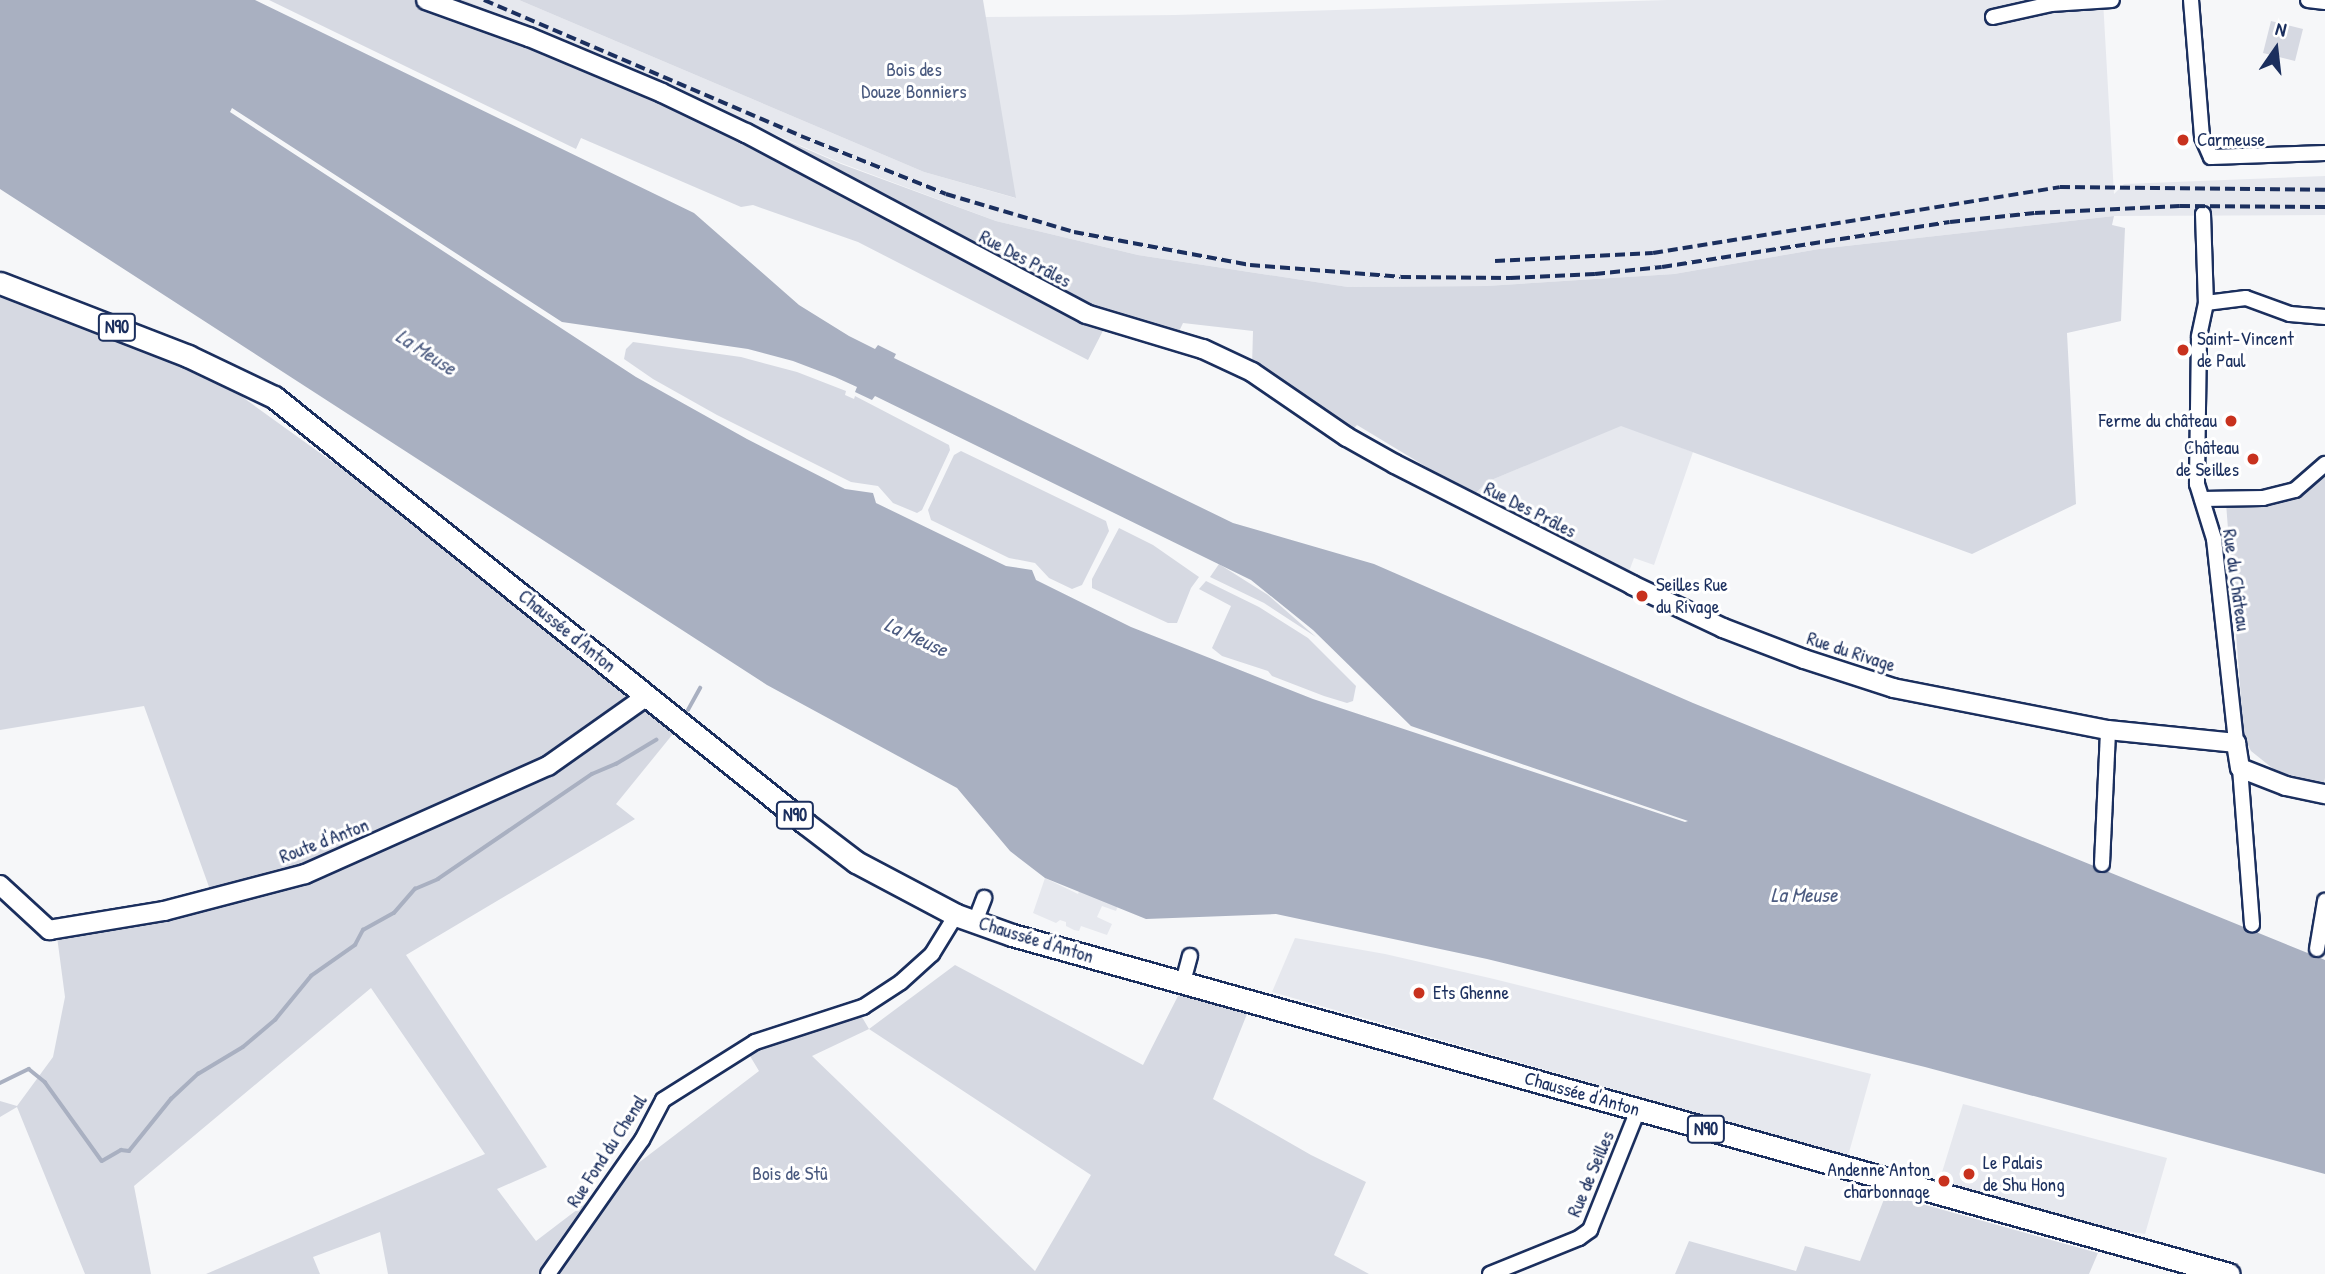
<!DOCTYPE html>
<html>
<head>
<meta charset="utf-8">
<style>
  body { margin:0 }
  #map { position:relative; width:2325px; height:1274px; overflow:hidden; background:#f6f7f9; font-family:"Patrick Hand",sans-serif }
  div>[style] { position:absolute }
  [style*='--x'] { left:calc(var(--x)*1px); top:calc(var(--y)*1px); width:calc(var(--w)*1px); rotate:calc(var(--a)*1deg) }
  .built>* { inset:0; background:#e6e8ee }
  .green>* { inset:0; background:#d6d9e2 }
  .water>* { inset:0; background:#a9b0c1 }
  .stream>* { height:3.5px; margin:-1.75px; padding:0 1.75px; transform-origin:1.75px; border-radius:1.75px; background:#a9b0c1 }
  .roads { filter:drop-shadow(2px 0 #1b2f5e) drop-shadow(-2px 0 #1b2f5e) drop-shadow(0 2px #1b2f5e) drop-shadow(0 -2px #1b2f5e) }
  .minor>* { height:14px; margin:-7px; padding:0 7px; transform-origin:7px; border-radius:7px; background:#fff }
  .tertiary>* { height:18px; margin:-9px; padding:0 9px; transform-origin:9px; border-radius:9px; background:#fff }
  .primary>* { height:21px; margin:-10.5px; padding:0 10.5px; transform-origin:10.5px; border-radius:10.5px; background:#fff }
  .rail>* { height:3.5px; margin-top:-1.75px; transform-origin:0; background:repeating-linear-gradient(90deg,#1b2f5e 0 10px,transparent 0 15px) }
  .dots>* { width:19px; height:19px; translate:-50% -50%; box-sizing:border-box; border:4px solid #fff; border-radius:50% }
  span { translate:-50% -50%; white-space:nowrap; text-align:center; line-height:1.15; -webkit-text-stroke:6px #fff; paint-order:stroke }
  .shield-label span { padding:2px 5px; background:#fff; border:2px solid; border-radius:5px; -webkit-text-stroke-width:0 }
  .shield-label { font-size:18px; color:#1b2f5e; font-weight:700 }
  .park-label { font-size:19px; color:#4a5a7f }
  .poi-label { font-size:19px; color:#1b2f5e }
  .left { translate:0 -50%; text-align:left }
  .right { translate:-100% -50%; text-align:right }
  .street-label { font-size:19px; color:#1b2f5e }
  .water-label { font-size:21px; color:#4d5c81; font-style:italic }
  .north { position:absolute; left:2241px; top:14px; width:70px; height:70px; -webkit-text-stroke:5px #fff; paint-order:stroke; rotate:14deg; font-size:19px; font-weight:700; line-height:28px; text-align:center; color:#1b2f5e }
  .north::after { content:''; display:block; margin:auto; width:24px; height:32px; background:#1b2f5e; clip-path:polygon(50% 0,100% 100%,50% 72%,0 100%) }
</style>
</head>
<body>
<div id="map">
  <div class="built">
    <i style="clip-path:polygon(463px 0,519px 0,924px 172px,1015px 198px,985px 17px,1175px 15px,1667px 0,2103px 0,2114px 194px,2124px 184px,2325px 176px,2325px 215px,2114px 216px,1819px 249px,1674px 274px,1486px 286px,1348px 287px,1138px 255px,996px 221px,841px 163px)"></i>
    <i style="clip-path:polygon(1621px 425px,1693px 452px,1654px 565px,1634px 558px,1627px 577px,1473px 495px,1489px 481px)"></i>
    <i style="clip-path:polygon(1097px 847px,1132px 868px,1116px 911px,1102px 906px,1097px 917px,1112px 924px,1107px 935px,1081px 926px,1079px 931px,1074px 930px,1066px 926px,1066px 922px,1060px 920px,1056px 923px,1033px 913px,1045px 878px,1078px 894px)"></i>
    <i style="clip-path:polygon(1295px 938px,1385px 954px,1494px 979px,1871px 1074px,1848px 1156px,1272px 992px)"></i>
    <i style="clip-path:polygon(1963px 1104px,2167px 1158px,2145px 1234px,2109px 1228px,1939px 1182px)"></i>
  </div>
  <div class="green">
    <i style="clip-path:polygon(269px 0,464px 0,841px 164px,996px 221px,1138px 255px,1348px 287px,1486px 286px,1674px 274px,1819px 249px,2114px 216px,2112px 225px,2125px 228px,2121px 321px,2067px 333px,2076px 504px,1972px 554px,1621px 426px,1489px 481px,1473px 495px,1357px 425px,1350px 433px,1252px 367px,1253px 331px,1183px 323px,1175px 340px,1108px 321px,1088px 360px,858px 242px,753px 205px,741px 207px,581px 138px,576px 149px)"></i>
    <i style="clip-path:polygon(519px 0,983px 0,1016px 198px,924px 172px)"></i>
    <i style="clip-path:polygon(2271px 21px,2303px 29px,2295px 61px,2263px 53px)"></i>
    <i style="clip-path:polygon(evenodd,0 295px,124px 341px,234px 391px,352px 476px,639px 704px,681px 724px,616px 804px,635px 819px,406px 955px,547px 1167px,497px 1189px,536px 1241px,759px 1071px,747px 1051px,859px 1012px,869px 1029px,955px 965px,1143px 1065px,1180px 992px,1247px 1014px,1213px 1099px,1311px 1155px,1366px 1182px,1334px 1255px,1369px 1274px,388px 1274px,380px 1232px,313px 1257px,320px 1274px,206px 1274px,485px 1154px,371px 988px,134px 1186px,151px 1274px,85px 1274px,17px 1107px,0 1117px,0 1101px,17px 1106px,53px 1057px,65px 997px,56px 929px,213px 898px,144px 706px,0 730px,0 295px,869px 1029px,1091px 1175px,1035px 1271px,812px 1056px,869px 1029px)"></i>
    <i style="clip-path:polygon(633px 342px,741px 357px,797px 372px,846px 391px,845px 395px,854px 399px,855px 396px,949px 445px,950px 450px,922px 510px,917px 513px,893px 503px,878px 486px,851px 482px,717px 415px,653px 379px,624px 359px,626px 349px)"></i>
    <i style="clip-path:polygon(961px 451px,1106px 521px,1109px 531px,1082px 585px,1072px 589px,1049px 578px,1035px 563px,1009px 558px,931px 520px,928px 510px,954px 455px)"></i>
    <i style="clip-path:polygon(2325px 477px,2325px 778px,2324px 784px,2276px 771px,2251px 751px,2244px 737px,2226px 503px,2265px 503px,2293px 499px,2318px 479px)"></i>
    <i style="clip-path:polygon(1119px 528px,1153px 545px,1199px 577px,1191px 588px,1177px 623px,1168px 623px,1092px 588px,1092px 579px)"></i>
    <i style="clip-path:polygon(1219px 564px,1268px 595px,1316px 637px,1264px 603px,1210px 577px)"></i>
    <i style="clip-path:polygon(1206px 581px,1259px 607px,1308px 638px,1356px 686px,1353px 701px,1347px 703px,1324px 696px,1272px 676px,1268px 671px,1222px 656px,1212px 648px,1231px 606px,1199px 589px)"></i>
    <i style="clip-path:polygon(1886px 1194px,2098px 1253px,2089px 1274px,1675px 1274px,1689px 1241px,1796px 1271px,1805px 1246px,1860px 1261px)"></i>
  </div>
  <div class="water">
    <i style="clip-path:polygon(evenodd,0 0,255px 0,694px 213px,799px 305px,849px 336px,875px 349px,878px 345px,896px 354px,894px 358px,1233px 523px,1374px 564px,1693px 703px,2325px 960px,2325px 1174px,1925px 1067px,1487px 959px,1276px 914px,1146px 919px,1045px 878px,1010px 851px,957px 788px,767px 685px,0 189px,0 0,232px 108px,562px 322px,748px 349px,793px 361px,835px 377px,857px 387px,855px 392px,872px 400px,875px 396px,1251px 580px,1313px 630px,1411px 726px,1688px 821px,1685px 822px,1313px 699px,1197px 653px,1131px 627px,1036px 580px,1032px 570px,1006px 566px,876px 503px,873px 493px,845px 489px,747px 439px,636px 377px,230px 112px,232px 108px)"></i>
  </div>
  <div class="stream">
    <i style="--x:688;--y:710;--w:25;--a:-61"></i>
    <i style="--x:0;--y:1083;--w:32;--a:-26"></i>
    <i style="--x:29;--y:1069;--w:21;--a:39"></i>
    <i style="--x:45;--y:1082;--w:97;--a:54.2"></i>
    <i style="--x:102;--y:1161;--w:22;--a:-30"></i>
    <i style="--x:121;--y:1150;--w:8;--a:7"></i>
    <i style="--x:129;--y:1151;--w:67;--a:-51.1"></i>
    <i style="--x:171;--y:1099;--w:37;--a:-43"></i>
    <i style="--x:198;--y:1074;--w:52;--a:-31"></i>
    <i style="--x:243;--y:1047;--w:42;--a:-40.2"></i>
    <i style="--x:275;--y:1020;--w:57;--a:-50.7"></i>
    <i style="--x:311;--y:976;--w:54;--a:-35.2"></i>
    <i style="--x:355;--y:945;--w:17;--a:-62"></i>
    <i style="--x:363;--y:930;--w:35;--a:-29"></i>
    <i style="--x:394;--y:913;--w:32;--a:-49"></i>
    <i style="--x:415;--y:889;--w:25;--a:-23"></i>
    <i style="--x:438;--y:879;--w:186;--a:-34.3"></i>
    <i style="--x:592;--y:774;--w:26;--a:-23"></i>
    <i style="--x:616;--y:764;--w:47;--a:-31"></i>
  </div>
  <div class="roads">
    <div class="minor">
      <i style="--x:2191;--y:0;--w:137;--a:85.4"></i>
      <i style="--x:2202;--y:137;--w:22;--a:66"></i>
      <i style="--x:2211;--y:157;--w:114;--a:-2"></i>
      <i style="--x:2308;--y:0;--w:17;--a:7"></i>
      <i style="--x:1993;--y:17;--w:59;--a:-12.6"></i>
      <i style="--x:2051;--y:4;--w:61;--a:-3.8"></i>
      <i style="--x:2203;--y:214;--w:89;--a:88.1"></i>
      <i style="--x:2206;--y:303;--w:35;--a:102"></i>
      <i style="--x:2199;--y:337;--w:147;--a:90.8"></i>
      <i style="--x:2197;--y:484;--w:58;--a:72.8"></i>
      <i style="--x:2214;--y:539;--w:205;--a:83.8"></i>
      <i style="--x:2206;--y:303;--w:40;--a:-7.1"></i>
      <i style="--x:2246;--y:298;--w:47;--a:20"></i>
      <i style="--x:2290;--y:314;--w:35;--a:5"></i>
      <i style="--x:2202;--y:499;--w:61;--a:-0.9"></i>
      <i style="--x:2263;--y:498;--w:33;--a:-14"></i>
      <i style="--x:2295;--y:490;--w:40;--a:-41"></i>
      <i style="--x:2240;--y:768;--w:157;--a:85.6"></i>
      <i style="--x:2102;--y:864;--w:134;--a:-87.4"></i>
      <i style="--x:975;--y:922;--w:26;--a:-69"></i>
      <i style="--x:2317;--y:949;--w:49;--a:-80.5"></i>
      <i style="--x:1183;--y:982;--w:27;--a:-75"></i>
      <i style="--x:548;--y:1274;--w:164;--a:-55"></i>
      <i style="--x:642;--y:1140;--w:45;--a:-62.3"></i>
      <i style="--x:663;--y:1100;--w:109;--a:-32.2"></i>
      <i style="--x:755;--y:1042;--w:114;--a:-18"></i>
      <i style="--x:863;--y:1007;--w:45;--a:-33.3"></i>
      <i style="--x:901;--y:982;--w:42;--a:-42.1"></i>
      <i style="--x:932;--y:954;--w:46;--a:-58.4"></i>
      <i style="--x:1490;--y:1274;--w:96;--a:-22"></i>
      <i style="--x:1579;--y:1238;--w:14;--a:-36"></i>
      <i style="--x:1590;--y:1230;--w:129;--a:-68.2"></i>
    </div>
    <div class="tertiary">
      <i style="--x:426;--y:0;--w:109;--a:19.8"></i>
      <i style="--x:529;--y:37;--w:144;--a:22.8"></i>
      <i style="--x:662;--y:93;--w:93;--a:25.5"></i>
      <i style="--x:746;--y:133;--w:385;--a:28"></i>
      <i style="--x:1086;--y:314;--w:122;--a:16.7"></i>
      <i style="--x:1203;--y:349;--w:54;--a:25.1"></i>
      <i style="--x:1252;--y:372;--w:115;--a:34.4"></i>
      <i style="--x:1347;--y:437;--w:55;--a:29.4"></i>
      <i style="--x:1395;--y:464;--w:266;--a:27"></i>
      <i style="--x:1632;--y:585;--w:101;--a:25.3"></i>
      <i style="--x:1723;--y:628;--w:87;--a:20.9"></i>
      <i style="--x:1804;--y:659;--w:94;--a:18"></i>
      <i style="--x:1893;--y:688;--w:219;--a:11.1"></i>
      <i style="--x:2108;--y:730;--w:129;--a:5.8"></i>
      <i style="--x:2236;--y:743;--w:25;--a:81"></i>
      <i style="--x:2240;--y:768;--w:49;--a:21.4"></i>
      <i style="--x:2286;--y:786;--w:40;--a:12"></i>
      <i style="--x:0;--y:885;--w:67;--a:42.6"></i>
      <i style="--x:49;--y:930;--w:117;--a:-9.4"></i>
      <i style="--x:164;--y:911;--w:146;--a:-14.7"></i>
      <i style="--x:305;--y:874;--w:266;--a:-24"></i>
      <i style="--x:548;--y:766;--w:121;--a:-35.3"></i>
    </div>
    <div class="primary">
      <i style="--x:0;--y:283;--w:202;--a:21.2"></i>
      <i style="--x:188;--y:356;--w:95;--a:25.5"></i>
      <i style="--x:274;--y:397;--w:681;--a:38.74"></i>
      <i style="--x:805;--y:823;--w:64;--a:37.4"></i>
      <i style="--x:856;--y:862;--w:113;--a:27.9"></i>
      <i style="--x:956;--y:915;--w:59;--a:19.7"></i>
      <i style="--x:1012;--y:935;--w:1263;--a:15.57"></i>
    </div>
  </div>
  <div class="rail">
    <i style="--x:484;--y:0;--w:345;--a:23.2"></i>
    <i style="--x:801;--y:136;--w:156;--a:21.8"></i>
    <i style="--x:946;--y:194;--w:134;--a:16.5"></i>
    <i style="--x:1074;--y:232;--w:179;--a:10.6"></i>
    <i style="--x:1250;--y:265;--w:151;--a:4.5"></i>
    <i style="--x:1401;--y:277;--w:109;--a:0.5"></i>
    <i style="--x:1510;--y:278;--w:85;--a:-2.7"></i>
    <i style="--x:1595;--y:274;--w:67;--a:-6"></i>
    <i style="--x:1662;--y:267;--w:291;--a:-8.9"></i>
    <i style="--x:1950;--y:222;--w:85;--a:-6"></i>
    <i style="--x:2035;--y:213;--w:145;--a:-2.8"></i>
    <i style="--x:2180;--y:206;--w:145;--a:0.4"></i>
    <i style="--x:1495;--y:261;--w:158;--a:-2.9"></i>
    <i style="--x:1653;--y:253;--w:412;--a:-9.2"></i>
    <i style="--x:2060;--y:187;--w:265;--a:0.6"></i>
  </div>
  <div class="dots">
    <i style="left:2183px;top:140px;background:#c8321e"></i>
    <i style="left:2183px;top:350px;background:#c8321e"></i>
    <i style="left:2231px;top:421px;background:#c8321e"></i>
    <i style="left:2253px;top:459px;background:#c8321e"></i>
    <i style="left:1642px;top:596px;background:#c8321e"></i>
    <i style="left:1419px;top:993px;background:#c8321e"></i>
    <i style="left:1969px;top:1174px;background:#c8321e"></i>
    <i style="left:1944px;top:1181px;background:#c8321e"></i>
  </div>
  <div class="shield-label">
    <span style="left:117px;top:327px">N90</span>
    <span style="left:795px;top:815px">N90</span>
    <span style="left:1706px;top:1129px">N90</span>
  </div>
  <div class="park-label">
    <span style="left:914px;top:81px">Bois des<br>Douze Bonniers</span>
    <span style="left:790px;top:1174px">Bois de Stû</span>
  </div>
  <div class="poi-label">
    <span class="left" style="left:2197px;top:140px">Carmeuse</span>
    <span class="left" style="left:2197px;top:350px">Saint-Vincent<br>de Paul</span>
    <span class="right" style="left:2217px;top:421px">Ferme du château</span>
    <span class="right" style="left:2239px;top:459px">Château<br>de Seilles</span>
    <span class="left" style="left:1656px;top:596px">Seilles Rue<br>du Rivage</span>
    <span class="left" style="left:1433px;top:993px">Ets Ghenne</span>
    <span class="left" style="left:1983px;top:1174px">Le Palais<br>de Shu Hong</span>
    <span class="right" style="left:1930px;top:1181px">Andenne Anton<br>charbonnage</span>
  </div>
  <div class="street-label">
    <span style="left:1025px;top:259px;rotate:28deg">Rue Des Prâles</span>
    <span style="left:1530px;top:510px;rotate:27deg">Rue Des Prâles</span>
    <span style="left:2236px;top:580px;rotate:82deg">Rue du Château</span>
    <span style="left:567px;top:631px;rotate:39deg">Chaussée d'Anton</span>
    <span style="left:1851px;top:652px;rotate:18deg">Rue du Rivage</span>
    <span style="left:324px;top:841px;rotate:-21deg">Route d'Anton</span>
    <span style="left:1036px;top:940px;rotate:17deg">Chaussée d'Anton</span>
    <span style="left:1582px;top:1094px;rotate:16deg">Chaussée d'Anton</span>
    <span style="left:607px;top:1151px;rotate:-57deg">Rue Fond du Chenal</span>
    <span style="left:1591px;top:1174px;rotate:-67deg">Rue de Seilles</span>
  </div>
  <div class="water-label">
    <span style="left:426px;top:352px;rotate:33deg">La Meuse</span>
    <span style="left:916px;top:637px;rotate:25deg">La Meuse</span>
    <span style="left:1804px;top:895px">La Meuse</span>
  </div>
  <div class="north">N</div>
</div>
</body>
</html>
